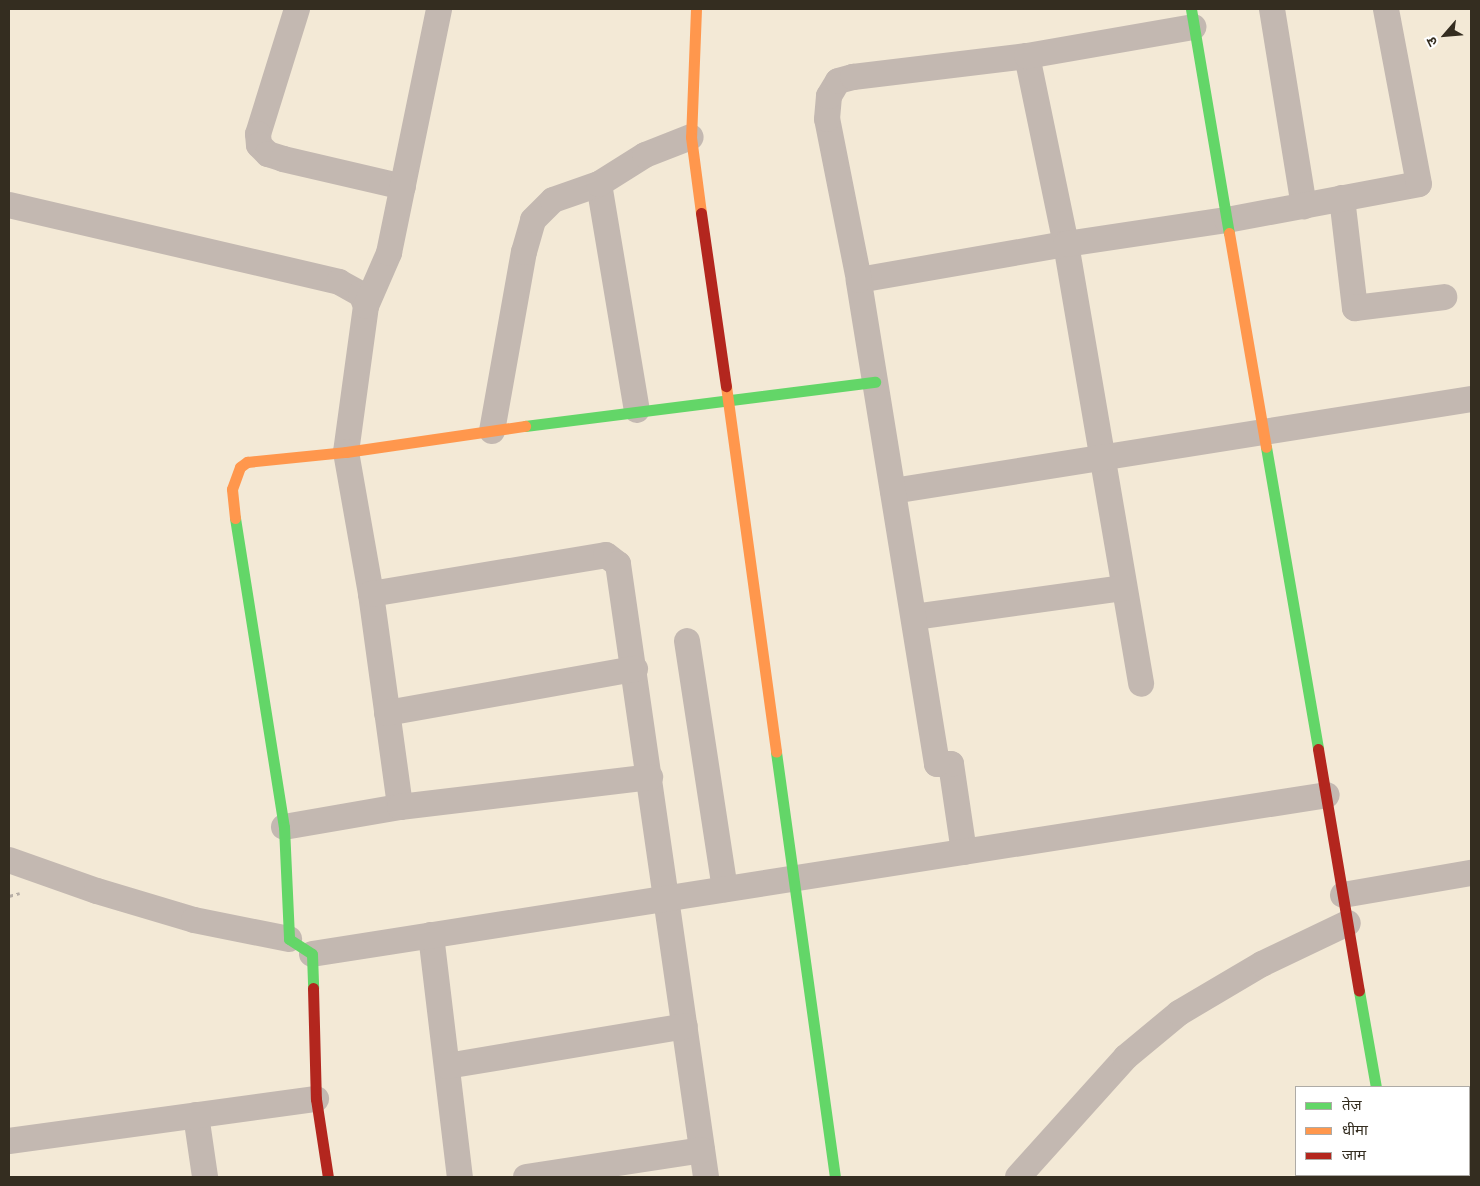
<!DOCTYPE html>
<html>
<head>
<meta charset="utf-8">
<style>
  body { margin:0 }
  #map { position:relative; width:1480px; height:1186px; overflow:hidden; background:#f3e9d6; font-family:"DM Sans","Noto Sans Devanagari",sans-serif }
  div>[style] { position:absolute }
  [style*='--x'] { left:calc(var(--x)*1px); top:calc(var(--y)*1px); width:calc(var(--w)*1px); rotate:calc(var(--a)*1deg) }
  .path>* { height:3px; margin-top:-1.5px; transform-origin:0; background:repeating-linear-gradient(90deg,#b7aea6 0 4px,transparent 0 8px) }
  .street>* { height:26px; margin:-13px; padding:0 13px; transform-origin:13px; border-radius:13px; background:#c3b8b1 }
  .fast>* { height:11px; margin:-5.5px; padding:0 5.5px; transform-origin:5.5px; border-radius:5.5px; background:#63d668 }
  .slow>* { height:11px; margin:-5.5px; padding:0 5.5px; transform-origin:5.5px; border-radius:5.5px; background:#ff974d }
  .jam>* { height:11px; margin:-5.5px; padding:0 5.5px; transform-origin:5.5px; border-radius:5.5px; background:#b3261e }
  span { translate:-50% -50%; white-space:nowrap; text-align:center; line-height:1.15; -webkit-text-stroke:4px #fff; paint-order:stroke }
  .frame { position:absolute; inset:0; border:10px solid #342d20; pointer-events:none }
  .legend { position:absolute; left:1295px; top:1086px; width:175px; height:90px; box-sizing:border-box; background:#fff; border:1px solid #aeaba6; margin:0; padding:6px 9px; list-style:none; font-size:15px; color:#342d20 }
  .legend li { display:flex; align-items:center; gap:10px; height:25px }
  .legend b { width:25px; border:1px solid #aeaba6 }
  .north { position:absolute; left:1420px; top:10px; width:50px; height:50px; -webkit-text-stroke:4px #fff; paint-order:stroke; rotate:243deg; font-size:14px; font-weight:700; line-height:20px; text-align:center; color:#342d20 }
  .north::after { content:''; display:block; margin:auto; width:18px; height:22px; background:#342d20; clip-path:polygon(50% 0,100% 100%,50% 72%,0 100%) }
</style>
</head>
<body>
<div id="map">
  <div class="path">
    <i style="--x:9;--y:896;--w:11;--a:-15"></i>
  </div>
  <div class="street">
    <i style="--x:297;--y:9;--w:131;--a:107.3"></i>
    <i style="--x:258;--y:134;--w:11;--a:85"></i>
    <i style="--x:259;--y:145;--w:13;--a:45"></i>
    <i style="--x:268;--y:154;--w:16;--a:18"></i>
    <i style="--x:283;--y:159;--w:123;--a:13.1"></i>
    <i style="--x:1272;--y:9;--w:200;--a:80.8"></i>
    <i style="--x:1027;--y:56;--w:192;--a:78.3"></i>
    <i style="--x:1066;--y:244;--w:446;--a:80.3"></i>
    <i style="--x:599;--y:184;--w:229;--a:80.5"></i>
    <i style="--x:1342;--y:198;--w:111;--a:83.3"></i>
    <i style="--x:1355;--y:308;--w:90;--a:-7"></i>
    <i style="--x:9;--y:205;--w:339;--a:13.1"></i>
    <i style="--x:339;--y:282;--w:25;--a:29"></i>
    <i style="--x:361;--y:294;--w:13;--a:67"></i>
    <i style="--x:366;--y:306;--w:147;--a:97.8"></i>
    <i style="--x:346;--y:452;--w:144;--a:80"></i>
    <i style="--x:371;--y:594;--w:215;--a:82.2"></i>
    <i style="--x:859;--y:280;--w:210;--a:-9.9"></i>
    <i style="--x:1066;--y:244;--w:163;--a:-8.5"></i>
    <i style="--x:1227;--y:220;--w:195;--a:-10.6"></i>
    <i style="--x:1419;--y:184;--w:178;--a:-100.7"></i>
    <i style="--x:366;--y:306;--w:58;--a:-66.5"></i>
    <i style="--x:389;--y:253;--w:249;--a:-78.4"></i>
    <i style="--x:492;--y:431;--w:182;--a:-79.9"></i>
    <i style="--x:524;--y:252;--w:33;--a:-74"></i>
    <i style="--x:533;--y:220;--w:28;--a:-45"></i>
    <i style="--x:553;--y:200;--w:49;--a:-19.2"></i>
    <i style="--x:599;--y:184;--w:54;--a:-32.2"></i>
    <i style="--x:645;--y:155;--w:49;--a:-21.4"></i>
    <i style="--x:893;--y:491;--w:585;--a:-9.04"></i>
    <i style="--x:371;--y:594;--w:238;--a:-9.4"></i>
    <i style="--x:606;--y:555;--w:15;--a:37"></i>
    <i style="--x:618;--y:564;--w:619;--a:81.83"></i>
    <i style="--x:914;--y:617;--w:212;--a:-7.9"></i>
    <i style="--x:687;--y:641;--w:251;--a:81.3"></i>
    <i style="--x:387;--y:713;--w:252;--a:-10.1"></i>
    <i style="--x:284;--y:827;--w:118;--a:-9.8"></i>
    <i style="--x:400;--y:807;--w:252;--a:-6.8"></i>
    <i style="--x:964;--y:852;--w:89;--a:-98.4"></i>
    <i style="--x:951;--y:764;--w:14;--a:180"></i>
    <i style="--x:937;--y:764;--w:490;--a:-99.2"></i>
    <i style="--x:859;--y:280;--w:164;--a:-101.2"></i>
    <i style="--x:827;--y:119;--w:23;--a:-85"></i>
    <i style="--x:829;--y:96;--w:17;--a:-59"></i>
    <i style="--x:838;--y:81;--w:16;--a:-15"></i>
    <i style="--x:853;--y:77;--w:175;--a:-6.9"></i>
    <i style="--x:1027;--y:56;--w:169;--a:-9.9"></i>
    <i style="--x:9;--y:860;--w:93;--a:19.4"></i>
    <i style="--x:97;--y:891;--w:101;--a:16.6"></i>
    <i style="--x:194;--y:920;--w:97;--a:11.3"></i>
    <i style="--x:1343;--y:895;--w:130;--a:-9.8"></i>
    <i style="--x:431;--y:935;--w:244;--a:83.2"></i>
    <i style="--x:312;--y:954;--w:1027;--a:-8.9"></i>
    <i style="--x:447;--y:1066;--w:241;--a:-9.5"></i>
    <i style="--x:196;--y:1115;--w:63;--a:81.7"></i>
    <i style="--x:1469;--y:1123;--w:2;--a:-27"></i>
    <i style="--x:9;--y:1141;--w:310;--a:-7.8"></i>
    <i style="--x:526;--y:1177;--w:178;--a:-8.7"></i>
    <i style="--x:1018;--y:1177;--w:161;--a:-48"></i>
    <i style="--x:1126;--y:1057;--w:69;--a:-39.7"></i>
    <i style="--x:1179;--y:1013;--w:96;--a:-30.6"></i>
    <i style="--x:1262;--y:964;--w:95;--a:-25.5"></i>
  </div>
  <div class="fast">
    <i style="--x:1191;--y:9;--w:227;--a:80.4"></i>
    <i style="--x:525;--y:426;--w:353;--a:-7.2"></i>
    <i style="--x:1266;--y:447;--w:306;--a:80.2"></i>
    <i style="--x:235;--y:518;--w:313;--a:81"></i>
    <i style="--x:284;--y:827;--w:112;--a:87.4"></i>
    <i style="--x:289;--y:939;--w:27;--a:33"></i>
    <i style="--x:312;--y:954;--w:34;--a:88"></i>
    <i style="--x:776;--y:752;--w:429;--a:82.1"></i>
    <i style="--x:1359;--y:991;--w:97;--a:80"></i>
  </div>
  <div class="slow">
    <i style="--x:696;--y:9;--w:128;--a:92.2"></i>
    <i style="--x:691;--y:137;--w:77;--a:82.5"></i>
    <i style="--x:1229;--y:233;--w:217;--a:80.2"></i>
    <i style="--x:726;--y:386;--w:369;--a:82.2"></i>
    <i style="--x:235;--y:518;--w:29;--a:-96"></i>
    <i style="--x:232;--y:489;--w:23;--a:-70"></i>
    <i style="--x:240;--y:467;--w:9;--a:-36"></i>
    <i style="--x:247;--y:462;--w:100;--a:-5.8"></i>
    <i style="--x:346;--y:452;--w:181;--a:-8.3"></i>
  </div>
  <div class="jam">
    <i style="--x:701;--y:213;--w:175;--a:81.8"></i>
    <i style="--x:1318;--y:749;--w:245;--a:80.4"></i>
    <i style="--x:313;--y:988;--w:111;--a:88.5"></i>
    <i style="--x:316;--y:1099;--w:79;--a:81.3"></i>
  </div>
  <div class="frame"></div>
  <ul class="legend">
  <li><b style="height:6px;background:#63d668"></b>तेज़</li>
  <li><b style="height:6px;background:#ff974d"></b>धीमा</li>
  <li><b style="height:6px;background:#b3261e"></b>जाम</li>
  </ul>
  <div class="north">उ</div>
</div>
</body>
</html>
